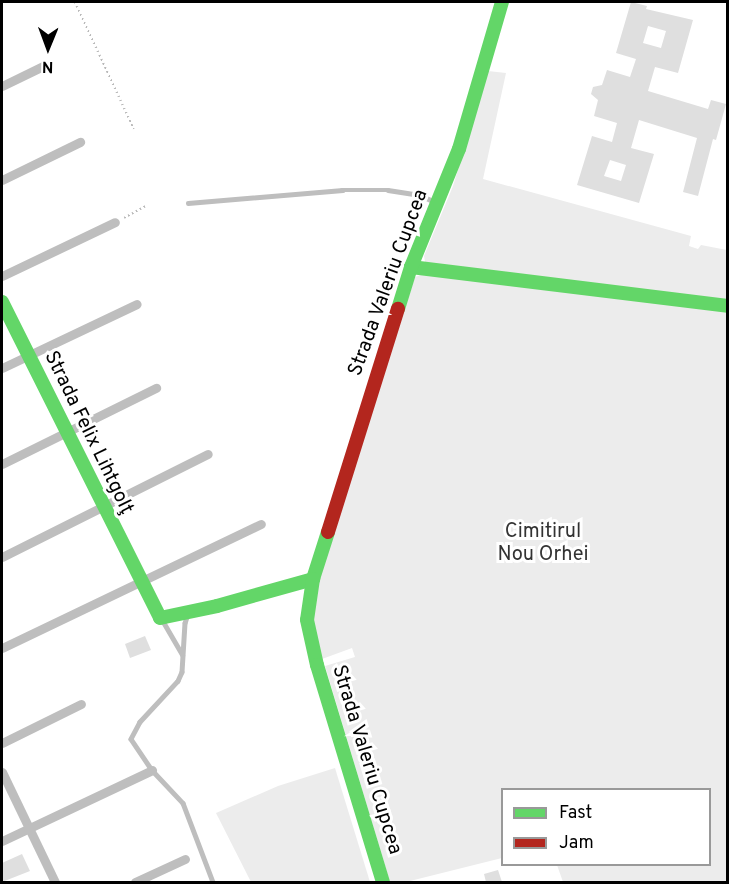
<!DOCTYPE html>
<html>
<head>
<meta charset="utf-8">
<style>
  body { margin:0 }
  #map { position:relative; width:729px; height:884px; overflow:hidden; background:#fff; font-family:Overpass,sans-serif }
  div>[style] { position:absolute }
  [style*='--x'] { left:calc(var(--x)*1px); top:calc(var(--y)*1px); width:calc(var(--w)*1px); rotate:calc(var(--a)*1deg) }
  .green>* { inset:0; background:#ececec }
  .building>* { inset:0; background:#dfdfdf }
  .path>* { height:1.5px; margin-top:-0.75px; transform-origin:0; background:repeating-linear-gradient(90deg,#b9b9b9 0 1.5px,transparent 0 4.5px) }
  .lane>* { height:4.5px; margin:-2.25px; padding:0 2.25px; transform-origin:2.25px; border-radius:2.25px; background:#bebebe }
  .street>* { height:9px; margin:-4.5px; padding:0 4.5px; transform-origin:4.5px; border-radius:4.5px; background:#bebebe }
  .fast>* { height:14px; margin:-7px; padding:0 7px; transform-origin:7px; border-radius:7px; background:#63d668 }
  .jam>* { height:14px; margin:-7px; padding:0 7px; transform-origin:7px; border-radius:7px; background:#b3261e }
  span { translate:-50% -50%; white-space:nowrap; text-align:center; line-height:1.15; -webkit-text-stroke:6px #fff; paint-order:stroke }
  .street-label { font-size:20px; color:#000 }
  .park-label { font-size:20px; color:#333 }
  .frame { position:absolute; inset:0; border:3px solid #000; pointer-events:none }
  .legend { position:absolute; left:501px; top:788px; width:210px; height:78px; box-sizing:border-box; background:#fff; border:2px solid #999; margin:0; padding:8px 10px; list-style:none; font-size:18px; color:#000 }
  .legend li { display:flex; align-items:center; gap:12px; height:30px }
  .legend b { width:30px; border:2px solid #999 }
  .north { position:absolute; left:18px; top:18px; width:60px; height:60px; -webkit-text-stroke:4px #fff; paint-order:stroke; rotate:181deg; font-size:16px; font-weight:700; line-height:24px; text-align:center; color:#000 }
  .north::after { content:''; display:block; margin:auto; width:21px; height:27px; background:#000; clip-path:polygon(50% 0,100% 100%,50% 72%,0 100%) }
</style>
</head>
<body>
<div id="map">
  <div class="green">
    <i style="clip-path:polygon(488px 71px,506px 73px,483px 179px,691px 236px,689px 246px,698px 249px,701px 245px,727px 250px,727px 302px,433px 267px,425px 262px,424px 256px,453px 186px)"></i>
    <i style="clip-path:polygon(427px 273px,727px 309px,727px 882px,563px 882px,557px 865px,710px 864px,710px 790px,502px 790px,502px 858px,406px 882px,390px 882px,325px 666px,355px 657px,352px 648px,322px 659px,310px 615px,312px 600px,415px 277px)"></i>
    <i style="clip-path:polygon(335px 768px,370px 882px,251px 882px,216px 813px,278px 786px)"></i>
  </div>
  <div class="building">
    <i style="clip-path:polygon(evenodd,631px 2px,647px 6px,646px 9px,693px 20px,678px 73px,655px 67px,648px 91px,708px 109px,711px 100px,726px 104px,716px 140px,713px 139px,698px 196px,683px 192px,697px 138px,639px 120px,631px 148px,654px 154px,639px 203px,577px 185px,592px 136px,612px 142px,617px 123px,594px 116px,598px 100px,591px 94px,593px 87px,602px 85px,607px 70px,630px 77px,636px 59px,616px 53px,631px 2px,648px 26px,666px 31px,661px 48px,643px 43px,648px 26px,631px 2px,610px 160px,626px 165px,621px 181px,604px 176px,610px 160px)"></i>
    <i style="clip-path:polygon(145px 636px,151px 650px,130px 658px,125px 644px)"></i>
    <i style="clip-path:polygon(22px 854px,30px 871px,2px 882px,2px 863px)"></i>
    <i style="clip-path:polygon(498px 870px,502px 882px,486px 882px,484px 874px)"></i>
  </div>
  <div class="path">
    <i style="--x:75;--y:2;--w:140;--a:65.1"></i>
    <i style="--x:124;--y:218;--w:26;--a:-29"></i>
  </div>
  <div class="lane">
    <i style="--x:188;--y:203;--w:155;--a:-4.8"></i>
    <i style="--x:342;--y:190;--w:46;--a:0"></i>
    <i style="--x:388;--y:190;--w:32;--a:9"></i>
    <i style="--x:420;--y:195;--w:17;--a:25"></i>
    <i style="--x:188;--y:614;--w:9;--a:108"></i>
    <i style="--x:185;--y:623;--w:49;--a:93.5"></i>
    <i style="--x:182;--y:672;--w:10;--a:114"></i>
    <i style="--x:178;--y:681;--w:56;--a:132.8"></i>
    <i style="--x:140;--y:722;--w:19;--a:118"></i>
    <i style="--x:131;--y:739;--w:37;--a:56"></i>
    <i style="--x:152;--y:770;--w:45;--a:46.8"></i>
    <i style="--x:183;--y:803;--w:85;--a:69.2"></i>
    <i style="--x:163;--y:621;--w:39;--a:60"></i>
  </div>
  <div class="street">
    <i style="--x:2;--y:86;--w:46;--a:-26"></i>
    <i style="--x:2;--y:180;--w:87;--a:-26"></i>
    <i style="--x:2;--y:276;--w:125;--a:-25.5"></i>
    <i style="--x:2;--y:368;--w:149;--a:-25.4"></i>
    <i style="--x:2;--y:464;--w:172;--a:-26.3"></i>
    <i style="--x:2;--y:557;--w:230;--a:-26.6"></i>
    <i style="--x:2;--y:648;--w:287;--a:-25.6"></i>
    <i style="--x:2;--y:743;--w:88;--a:-26.3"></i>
    <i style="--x:2;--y:772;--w:122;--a:64.3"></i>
    <i style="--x:2;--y:841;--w:166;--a:-25.3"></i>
    <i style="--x:135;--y:882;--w:55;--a:-24.7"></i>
  </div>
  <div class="fast">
    <i style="--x:411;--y:267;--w:319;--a:7"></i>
    <i style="--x:2;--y:302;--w:353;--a:63.4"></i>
    <i style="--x:160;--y:618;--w:58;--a:-11.9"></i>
    <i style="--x:217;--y:606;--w:100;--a:-15.7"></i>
    <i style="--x:398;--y:309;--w:44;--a:-72.8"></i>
    <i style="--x:411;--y:267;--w:127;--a:-67.9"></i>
    <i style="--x:459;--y:149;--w:153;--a:-73.7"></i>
    <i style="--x:328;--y:532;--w:49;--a:107.7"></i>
    <i style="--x:313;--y:579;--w:41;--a:98.3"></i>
    <i style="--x:307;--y:620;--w:46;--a:77.5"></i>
    <i style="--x:317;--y:665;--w:227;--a:73.1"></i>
  </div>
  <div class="jam">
    <i style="--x:328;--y:532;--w:234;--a:-72.6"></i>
  </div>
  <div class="street-label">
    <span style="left:389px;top:283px;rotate:-70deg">Strada Valeriu Cupcea</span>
    <span style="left:88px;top:433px;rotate:64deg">Strada Felix Lihtgolţ</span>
    <span style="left:366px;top:760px;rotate:73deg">Strada Valeriu Cupcea</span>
  </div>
  <div class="park-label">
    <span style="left:543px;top:544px">Cimitirul<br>Nou Orhei</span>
  </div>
  <div class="frame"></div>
  <ul class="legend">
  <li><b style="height:8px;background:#63d668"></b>Fast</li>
  <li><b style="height:8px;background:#b3261e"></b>Jam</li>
  </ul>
  <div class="north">N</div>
</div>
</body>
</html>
